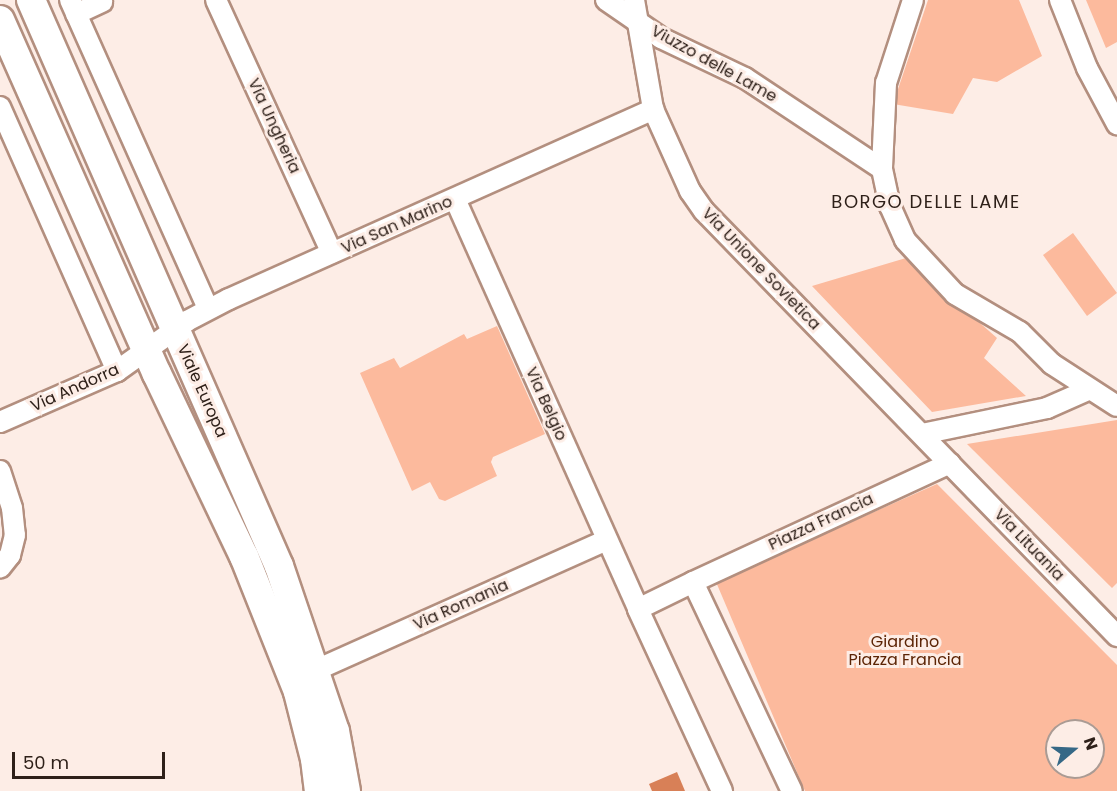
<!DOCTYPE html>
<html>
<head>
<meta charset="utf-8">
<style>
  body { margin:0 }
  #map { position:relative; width:1117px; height:791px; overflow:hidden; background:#fdede6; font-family:Poppins,sans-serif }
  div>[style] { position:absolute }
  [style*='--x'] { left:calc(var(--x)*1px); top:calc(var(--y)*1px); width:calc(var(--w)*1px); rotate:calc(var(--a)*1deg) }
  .green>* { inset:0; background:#fcba9d }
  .water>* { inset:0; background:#d88057 }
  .roads { filter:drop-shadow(2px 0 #b38f7f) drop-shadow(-2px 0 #b38f7f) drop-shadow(0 2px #b38f7f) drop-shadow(0 -2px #b38f7f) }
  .street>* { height:20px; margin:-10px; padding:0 10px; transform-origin:10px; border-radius:10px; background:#fff }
  .secondary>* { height:28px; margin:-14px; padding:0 14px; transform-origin:14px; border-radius:14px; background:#fff }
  span { translate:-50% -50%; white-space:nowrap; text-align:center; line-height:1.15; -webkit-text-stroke:6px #fdede6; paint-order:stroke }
  .street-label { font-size:16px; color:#2e2019 }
  .park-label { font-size:16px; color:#5c2405 }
  .neighbourhood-label { font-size:18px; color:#2e2019; letter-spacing:1.5px }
  .north { position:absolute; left:1045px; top:719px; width:60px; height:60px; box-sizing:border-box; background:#fdede6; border:2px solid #aa9b94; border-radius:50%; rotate:71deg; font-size:16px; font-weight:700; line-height:24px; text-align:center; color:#2e2019 }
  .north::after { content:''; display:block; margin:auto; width:21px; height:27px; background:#366886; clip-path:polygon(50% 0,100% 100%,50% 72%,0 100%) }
  .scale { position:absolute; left:12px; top:752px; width:153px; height:27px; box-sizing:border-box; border:3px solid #2e2019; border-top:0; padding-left:8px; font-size:18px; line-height:21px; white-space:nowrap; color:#2e2019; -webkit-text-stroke:4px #fdede6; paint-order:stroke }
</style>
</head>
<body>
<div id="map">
  <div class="green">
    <i style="clip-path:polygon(928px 0,1019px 0,1042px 56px,997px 82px,973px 78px,953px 114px,893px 104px)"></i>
    <i style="clip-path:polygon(1086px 0,1117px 0,1117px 42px,1106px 48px)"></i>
    <i style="clip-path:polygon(1073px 233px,1117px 293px,1087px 316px,1043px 255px)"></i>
    <i style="clip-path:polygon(906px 258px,997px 338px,984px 358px,1026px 396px,932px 412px,812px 286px)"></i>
    <i style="clip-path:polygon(497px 326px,545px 434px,493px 457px,491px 462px,497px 476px,445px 501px,439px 499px,430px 482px,412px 491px,360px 373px,394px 358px,400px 368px,464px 334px,467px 339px)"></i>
    <i style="clip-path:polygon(1117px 420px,1117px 583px,1112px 588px,967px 444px)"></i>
    <i style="clip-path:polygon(evenodd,937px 484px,1117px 665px,1117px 791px,805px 791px,716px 582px,937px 484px,1057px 731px,1093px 731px,1093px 767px,1057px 767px,1057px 731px)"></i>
  </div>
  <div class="water">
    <i style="clip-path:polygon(677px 772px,685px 791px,652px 791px,649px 784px)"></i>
  </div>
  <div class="roads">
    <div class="street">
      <i style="--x:70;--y:0;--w:338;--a:65.9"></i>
      <i style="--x:216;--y:0;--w:278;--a:65.4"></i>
      <i style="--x:606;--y:0;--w:67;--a:34.6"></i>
      <i style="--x:661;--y:38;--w:93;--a:25.5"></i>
      <i style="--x:745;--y:78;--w:164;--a:33.6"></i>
      <i style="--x:634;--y:0;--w:111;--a:80.1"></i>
      <i style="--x:653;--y:109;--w:90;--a:65.7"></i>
      <i style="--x:690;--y:191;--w:24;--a:55"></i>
      <i style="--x:704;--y:211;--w:593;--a:45.82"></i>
      <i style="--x:913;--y:0;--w:87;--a:108"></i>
      <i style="--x:886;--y:83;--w:86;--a:92.7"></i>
      <i style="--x:882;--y:169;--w:38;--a:78"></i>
      <i style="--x:890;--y:206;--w:37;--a:66"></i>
      <i style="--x:905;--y:240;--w:74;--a:47.2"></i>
      <i style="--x:955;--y:294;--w:75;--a:30.3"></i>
      <i style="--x:1020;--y:332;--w:45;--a:45"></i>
      <i style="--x:1052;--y:364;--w:77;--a:32.9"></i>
      <i style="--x:1060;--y:0;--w:73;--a:68.3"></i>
      <i style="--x:1087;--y:68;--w:64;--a:61.8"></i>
      <i style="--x:76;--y:14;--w:29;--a:-25"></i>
      <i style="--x:0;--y:107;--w:289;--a:66.1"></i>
      <i style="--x:455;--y:199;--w:449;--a:65.9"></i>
      <i style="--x:0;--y:422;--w:128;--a:-23.6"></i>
      <i style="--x:117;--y:371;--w:86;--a:-35.5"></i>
      <i style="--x:187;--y:321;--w:47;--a:-27.6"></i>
      <i style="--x:229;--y:299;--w:465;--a:-24.1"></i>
      <i style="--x:922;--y:434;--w:128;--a:-11.7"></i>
      <i style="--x:1047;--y:408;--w:45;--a:-23.7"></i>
      <i style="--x:0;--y:471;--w:39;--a:72"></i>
      <i style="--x:12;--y:508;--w:27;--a:84"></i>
      <i style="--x:15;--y:535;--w:21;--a:104"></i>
      <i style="--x:10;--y:555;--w:16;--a:128"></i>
      <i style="--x:693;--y:582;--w:283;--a:-24.8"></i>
      <i style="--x:316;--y:670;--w:318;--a:-24.1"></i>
      <i style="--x:722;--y:791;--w:200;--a:-114.8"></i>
      <i style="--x:638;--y:609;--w:61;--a:-26.1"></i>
      <i style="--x:693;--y:582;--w:231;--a:64.7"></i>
    </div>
    <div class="secondary">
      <i style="--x:31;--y:0;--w:618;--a:66.34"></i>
      <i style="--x:279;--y:566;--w:174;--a:71.3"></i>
      <i style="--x:335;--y:731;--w:61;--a:79.6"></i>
      <i style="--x:0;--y:20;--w:387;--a:66.1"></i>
      <i style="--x:157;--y:374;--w:202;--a:64.5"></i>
      <i style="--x:244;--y:556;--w:146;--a:68.3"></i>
      <i style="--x:298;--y:692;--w:69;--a:75.8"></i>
      <i style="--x:315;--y:759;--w:32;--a:83"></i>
    </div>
  </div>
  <div class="street-label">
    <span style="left:714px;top:64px;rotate:29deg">Viuzzo delle Lame</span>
    <span style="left:274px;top:126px;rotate:65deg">Via Ungheria</span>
    <span style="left:397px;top:225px;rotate:-24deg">Via San Marino</span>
    <span style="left:761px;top:269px;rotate:46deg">Via Unione Sovietica</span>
    <span style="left:75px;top:388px;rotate:-24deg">Via Andorra</span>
    <span style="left:202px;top:391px;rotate:66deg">Viale Europa</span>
    <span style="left:546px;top:404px;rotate:66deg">Via Belgio</span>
    <span style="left:821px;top:522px;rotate:-25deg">Piazza Francia</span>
    <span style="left:1029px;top:545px;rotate:46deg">Via Lituania</span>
    <span style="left:461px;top:605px;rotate:-24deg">Via Romania</span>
  </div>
  <div class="park-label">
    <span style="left:905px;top:651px">Giardino<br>Piazza Francia</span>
  </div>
  <div class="neighbourhood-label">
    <span style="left:926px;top:202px">BORGO DELLE LAME</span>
  </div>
  <div class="north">N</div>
  <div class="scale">50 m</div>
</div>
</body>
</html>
